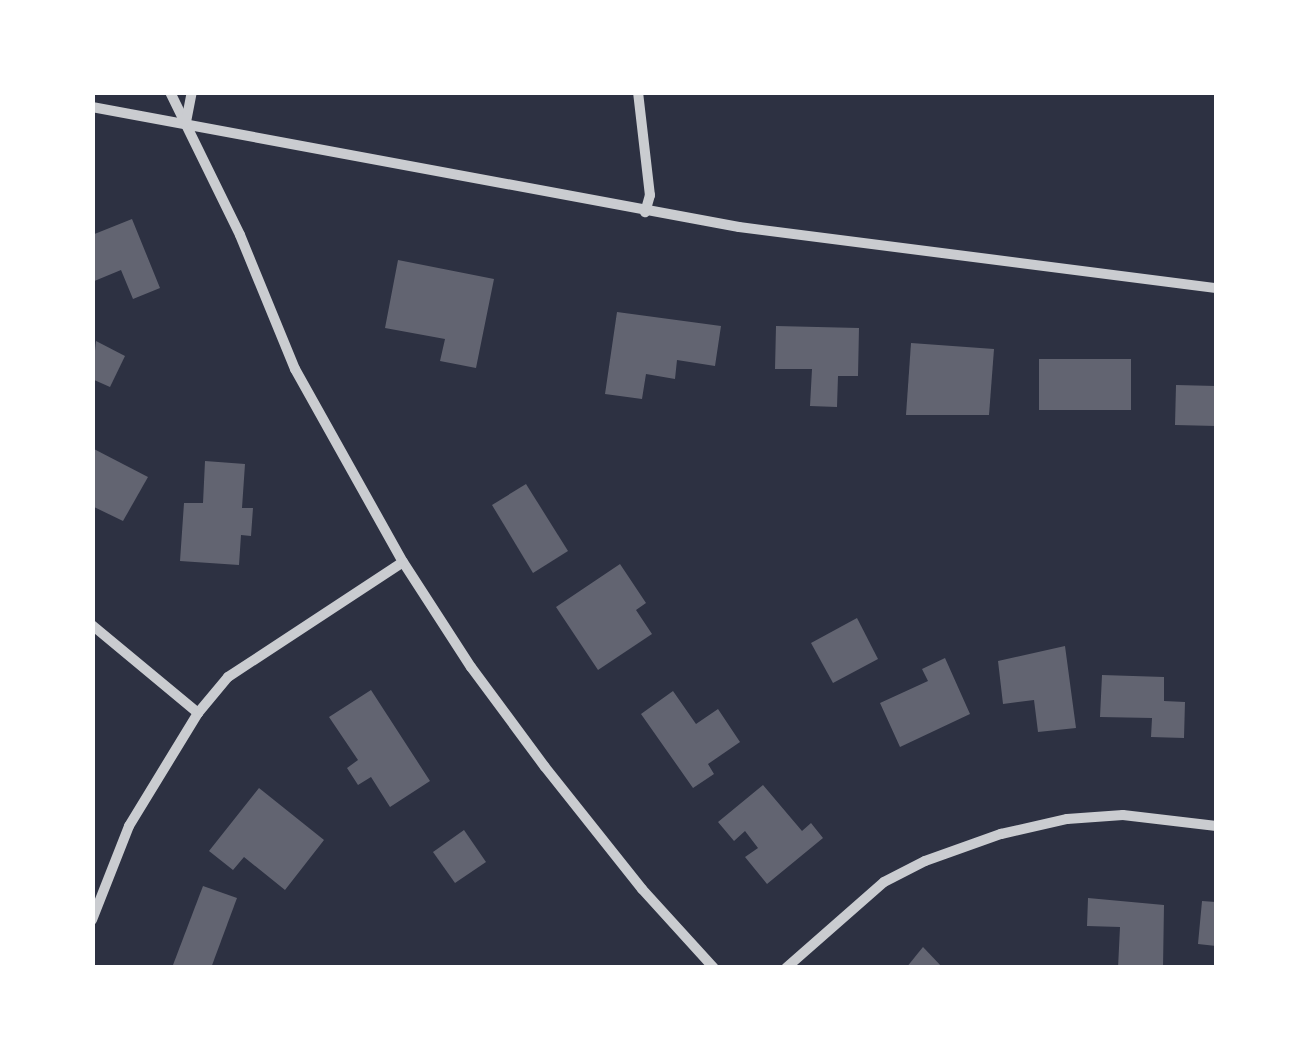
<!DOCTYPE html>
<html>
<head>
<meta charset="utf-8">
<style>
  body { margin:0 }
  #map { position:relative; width:1309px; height:1060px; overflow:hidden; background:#2d3142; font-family:Overpass,sans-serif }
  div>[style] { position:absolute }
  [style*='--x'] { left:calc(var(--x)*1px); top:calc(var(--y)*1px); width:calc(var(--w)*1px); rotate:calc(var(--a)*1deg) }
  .building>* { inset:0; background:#626471 }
  .minor>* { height:10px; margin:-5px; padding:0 5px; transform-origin:5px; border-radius:5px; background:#caccd0 }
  span { translate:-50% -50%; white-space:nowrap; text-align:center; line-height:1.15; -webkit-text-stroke:8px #fff; paint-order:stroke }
  .frame { position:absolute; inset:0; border:95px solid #fff; pointer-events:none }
</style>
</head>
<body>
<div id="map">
  <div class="building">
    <i style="clip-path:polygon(132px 219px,160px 288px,133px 299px,121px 270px,92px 282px,92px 235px)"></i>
    <i style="clip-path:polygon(398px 260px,494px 279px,476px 368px,440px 361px,445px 339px,385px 328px)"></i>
    <i style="clip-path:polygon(617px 312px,721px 326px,715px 366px,677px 360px,675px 379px,646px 374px,642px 399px,605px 394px)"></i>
    <i style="clip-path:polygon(776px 326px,859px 328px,858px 376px,838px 376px,837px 407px,810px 406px,812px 369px,775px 369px)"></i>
    <i style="clip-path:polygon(96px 341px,125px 356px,110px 387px,92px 379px)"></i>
    <i style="clip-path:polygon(911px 343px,994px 349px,989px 415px,906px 415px)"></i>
    <i style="clip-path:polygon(1039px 359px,1131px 359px,1131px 410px,1039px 410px)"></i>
    <i style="clip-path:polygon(1176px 385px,1216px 386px,1216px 426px,1175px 425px)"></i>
    <i style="clip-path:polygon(92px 448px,148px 477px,123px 521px,92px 506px)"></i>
    <i style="clip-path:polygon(205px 461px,245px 464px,242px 508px,253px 508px,251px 536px,241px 535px,239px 565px,180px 561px,184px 503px,203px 503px)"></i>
    <i style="clip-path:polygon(526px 484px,568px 551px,533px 573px,492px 505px)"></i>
    <i style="clip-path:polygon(620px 564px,646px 603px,636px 610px,652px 634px,598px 670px,556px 607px)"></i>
    <i style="clip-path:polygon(857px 618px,878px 659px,833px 683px,811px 643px)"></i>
    <i style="clip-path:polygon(1065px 646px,1076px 728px,1038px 732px,1034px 700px,1003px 704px,998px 661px)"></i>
    <i style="clip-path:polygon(945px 658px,970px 714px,900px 747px,880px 703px,928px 681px,922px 669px)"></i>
    <i style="clip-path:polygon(1102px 675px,1164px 677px,1164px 701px,1185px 702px,1184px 738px,1151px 737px,1152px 718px,1100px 717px)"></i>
    <i style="clip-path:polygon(371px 690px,430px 781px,390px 807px,371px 777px,358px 785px,347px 768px,358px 760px,329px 717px)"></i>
    <i style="clip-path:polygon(673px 691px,696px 724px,718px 709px,740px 742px,708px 764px,714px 774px,693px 788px,641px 714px)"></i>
    <i style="clip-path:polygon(763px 785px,802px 831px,811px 823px,823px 838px,767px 884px,745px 857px,758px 848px,745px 831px,734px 841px,718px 822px)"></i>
    <i style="clip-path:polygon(259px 788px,324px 840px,285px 890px,244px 857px,233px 870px,209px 851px)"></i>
    <i style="clip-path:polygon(464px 830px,486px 862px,455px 883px,433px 852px)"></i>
    <i style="clip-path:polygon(203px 886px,237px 898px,211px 968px,180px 968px,173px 965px)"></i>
    <i style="clip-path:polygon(1088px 898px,1164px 905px,1163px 968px,1118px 968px,1120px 927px,1087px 926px)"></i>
    <i style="clip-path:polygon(1202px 901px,1216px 902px,1216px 946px,1198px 944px)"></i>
    <i style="clip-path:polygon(923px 947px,943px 968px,906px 968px)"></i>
  </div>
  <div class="minor">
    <i style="--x:170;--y:92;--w:159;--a:63.9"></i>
    <i style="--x:240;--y:235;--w:145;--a:67.7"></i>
    <i style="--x:295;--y:369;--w:221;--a:60.8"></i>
    <i style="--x:403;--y:562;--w:125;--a:57.1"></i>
    <i style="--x:471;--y:667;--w:124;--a:53.5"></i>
    <i style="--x:545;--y:767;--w:156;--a:51.5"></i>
    <i style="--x:642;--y:889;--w:107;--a:47.7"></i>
    <i style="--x:638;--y:92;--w:104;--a:83.4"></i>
    <i style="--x:650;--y:195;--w:18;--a:106"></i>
    <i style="--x:92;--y:107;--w:658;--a:10.51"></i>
    <i style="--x:739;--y:227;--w:481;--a:7.3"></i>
    <i style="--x:186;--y:122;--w:31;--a:-79"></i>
    <i style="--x:92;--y:625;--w:138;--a:39.7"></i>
    <i style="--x:92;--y:920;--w:101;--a:-68.5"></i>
    <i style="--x:129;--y:826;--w:132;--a:-58.6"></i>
    <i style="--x:198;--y:713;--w:47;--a:-50.2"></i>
    <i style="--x:228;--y:677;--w:209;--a:-33.3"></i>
    <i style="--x:786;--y:968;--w:130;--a:-41.3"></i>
    <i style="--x:884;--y:882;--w:46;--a:-27.1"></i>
    <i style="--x:925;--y:861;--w:81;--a:-19.6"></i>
    <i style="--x:1001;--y:834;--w:68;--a:-12.8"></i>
    <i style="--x:1067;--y:819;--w:56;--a:-4.1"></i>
    <i style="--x:1123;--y:815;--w:94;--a:6.7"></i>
  </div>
  <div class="frame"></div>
</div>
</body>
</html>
